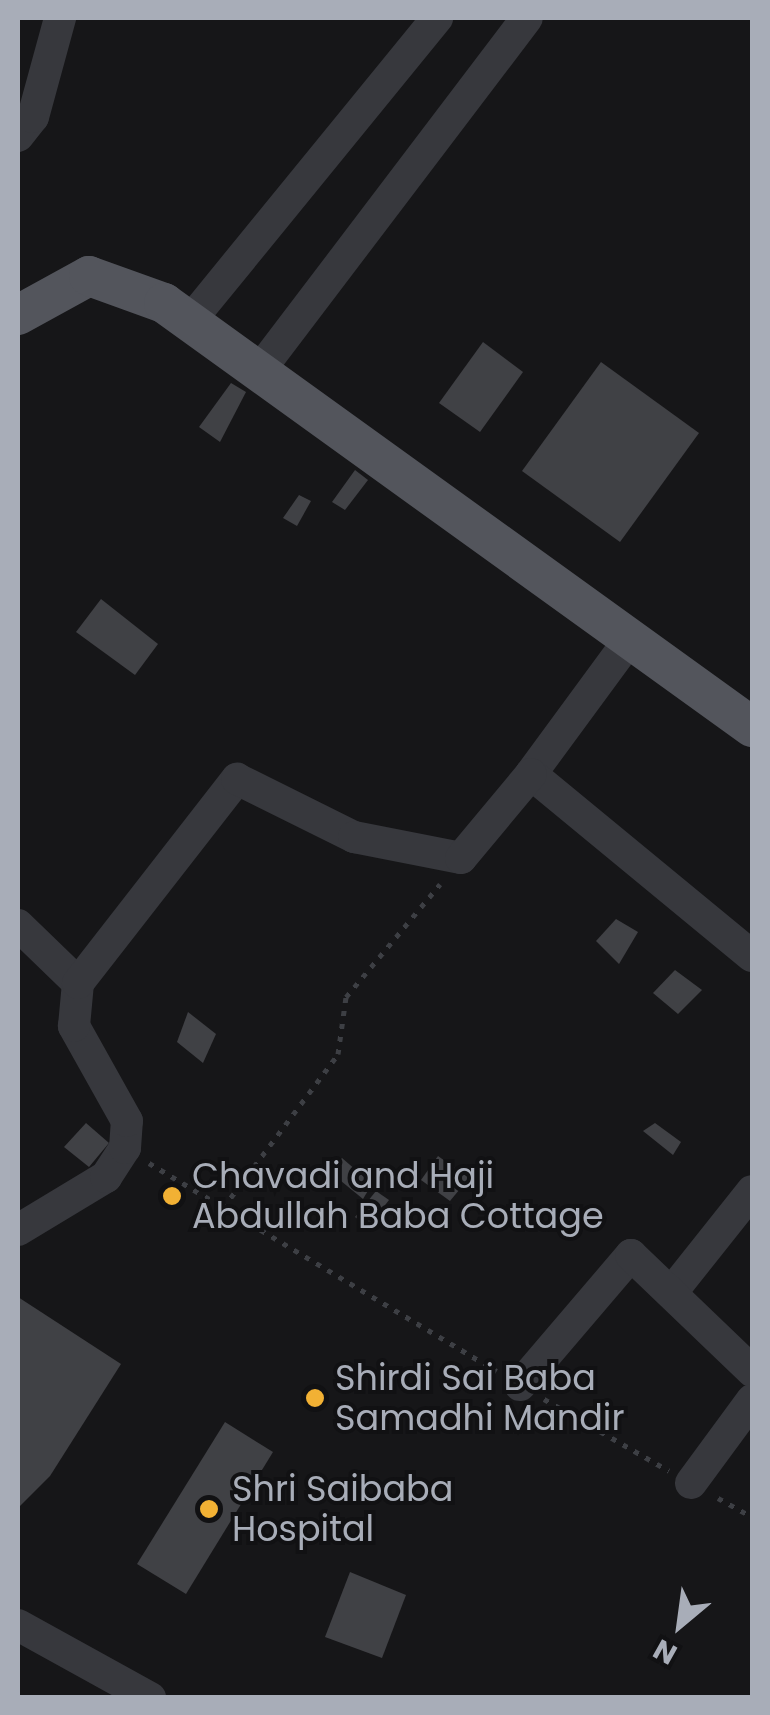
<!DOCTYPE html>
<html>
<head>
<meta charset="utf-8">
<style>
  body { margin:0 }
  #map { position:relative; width:770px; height:1715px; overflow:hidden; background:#161618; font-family:Poppins,sans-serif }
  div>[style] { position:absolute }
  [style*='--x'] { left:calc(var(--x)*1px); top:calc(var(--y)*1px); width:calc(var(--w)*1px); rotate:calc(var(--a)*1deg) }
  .building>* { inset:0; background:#404145 }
  .path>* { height:5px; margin-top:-2.5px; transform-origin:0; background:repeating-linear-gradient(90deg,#3d3f44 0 5px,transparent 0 13px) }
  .minor>* { height:32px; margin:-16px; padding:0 16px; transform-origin:16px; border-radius:16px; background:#37383d }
  .major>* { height:40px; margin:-20px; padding:0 20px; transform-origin:20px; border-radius:20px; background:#53555c }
  .dots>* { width:28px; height:28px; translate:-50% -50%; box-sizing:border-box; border:5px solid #111113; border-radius:50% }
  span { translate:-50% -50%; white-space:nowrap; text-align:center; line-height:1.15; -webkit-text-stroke:8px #111113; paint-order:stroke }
  .poi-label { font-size:35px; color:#a8adb8 }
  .left { translate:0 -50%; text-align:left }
  .frame { position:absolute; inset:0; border:20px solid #a8adb8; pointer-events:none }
  .north { position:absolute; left:630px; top:1575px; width:100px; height:100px; -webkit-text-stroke:8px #111113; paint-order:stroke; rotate:209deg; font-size:28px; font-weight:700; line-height:40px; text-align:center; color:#a8adb8 }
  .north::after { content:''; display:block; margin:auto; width:35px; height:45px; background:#a8adb8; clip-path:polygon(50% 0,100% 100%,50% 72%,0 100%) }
</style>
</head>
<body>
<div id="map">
  <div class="building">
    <i style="clip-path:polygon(483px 342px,523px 372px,480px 432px,439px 403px)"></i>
    <i style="clip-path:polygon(601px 362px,699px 433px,620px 542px,522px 471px)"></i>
    <i style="clip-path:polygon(231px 383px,246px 392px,220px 442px,199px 427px)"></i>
    <i style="clip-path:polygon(355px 470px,368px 480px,345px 510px,332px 502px)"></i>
    <i style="clip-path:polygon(299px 495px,311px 501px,297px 526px,283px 518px)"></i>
    <i style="clip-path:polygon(101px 599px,158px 644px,135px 675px,76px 632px)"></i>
    <i style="clip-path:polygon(616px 919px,638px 932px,619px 964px,596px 941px)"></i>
    <i style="clip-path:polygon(675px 970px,702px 990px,678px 1014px,653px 993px)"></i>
    <i style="clip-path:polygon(188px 1012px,216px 1034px,203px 1063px,177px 1042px)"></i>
    <i style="clip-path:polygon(86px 1123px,109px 1143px,89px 1167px,64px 1147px)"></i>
    <i style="clip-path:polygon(655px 1123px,681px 1142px,673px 1155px,643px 1131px)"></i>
    <i style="clip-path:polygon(438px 1156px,469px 1178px,450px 1201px,421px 1180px)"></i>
    <i style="clip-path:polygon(342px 1158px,372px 1184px,363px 1199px,330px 1172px)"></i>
    <i style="clip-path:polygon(376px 1191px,389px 1200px,368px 1227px,355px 1217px)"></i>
    <i style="clip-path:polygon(18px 1297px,121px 1364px,50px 1476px,18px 1508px)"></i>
    <i style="clip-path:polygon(225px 1422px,273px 1452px,186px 1594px,137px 1564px)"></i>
    <i style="clip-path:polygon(350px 1572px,406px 1595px,382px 1658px,325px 1637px)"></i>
  </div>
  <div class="path">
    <i style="--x:149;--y:1163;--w:405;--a:30.9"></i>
    <i style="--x:223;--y:1208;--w:192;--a:-53.2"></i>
    <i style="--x:338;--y:1054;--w:58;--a:-82"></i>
    <i style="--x:346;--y:997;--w:147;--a:-50.2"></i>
    <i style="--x:544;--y:1399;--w:144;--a:29.9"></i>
    <i style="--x:718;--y:1498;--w:39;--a:29"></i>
  </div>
  <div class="minor">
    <i style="--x:18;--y:136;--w:24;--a:-52"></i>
    <i style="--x:33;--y:117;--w:103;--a:-74.7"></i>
    <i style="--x:190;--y:321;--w:391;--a:-50.8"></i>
    <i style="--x:259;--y:371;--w:443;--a:-52.8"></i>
    <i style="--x:630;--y:639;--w:167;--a:126.3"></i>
    <i style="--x:531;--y:774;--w:286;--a:39.5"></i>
    <i style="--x:18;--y:925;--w:83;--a:44"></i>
    <i style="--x:18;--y:1230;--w:103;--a:-31.1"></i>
    <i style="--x:106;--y:1177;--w:35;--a:-57"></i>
    <i style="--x:125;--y:1148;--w:27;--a:-86"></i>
    <i style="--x:127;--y:1121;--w:109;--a:-119.2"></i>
    <i style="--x:74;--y:1026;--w:43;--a:-84.7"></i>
    <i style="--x:78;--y:983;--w:259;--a:-52.1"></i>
    <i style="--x:237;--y:779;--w:131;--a:26.4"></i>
    <i style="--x:354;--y:837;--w:109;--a:11.1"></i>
    <i style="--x:461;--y:858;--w:109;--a:-50.2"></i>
    <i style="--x:671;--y:1293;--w:130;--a:-51.5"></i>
    <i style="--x:520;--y:1385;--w:171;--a:-49.5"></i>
    <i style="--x:631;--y:1255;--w:168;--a:43.8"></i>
    <i style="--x:691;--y:1483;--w:103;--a:-53.7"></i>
    <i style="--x:18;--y:1625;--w:151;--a:28.9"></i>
  </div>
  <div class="major">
    <i style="--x:18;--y:315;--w:81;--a:-28.8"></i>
    <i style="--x:89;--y:276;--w:80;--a:19.8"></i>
    <i style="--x:164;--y:303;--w:725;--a:35.79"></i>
  </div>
  <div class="dots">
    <i style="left:172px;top:1196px;background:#f2b134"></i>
    <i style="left:315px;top:1398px;background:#f2b134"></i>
    <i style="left:209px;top:1509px;background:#f2b134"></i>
  </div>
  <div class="poi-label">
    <span class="left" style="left:192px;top:1196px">Chavadi and Haji<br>Abdullah Baba Cottage</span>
    <span class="left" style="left:335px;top:1398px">Shirdi Sai Baba<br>Samadhi Mandir</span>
    <span class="left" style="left:232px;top:1509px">Shri Saibaba<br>Hospital</span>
  </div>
  <div class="frame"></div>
  <div class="north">N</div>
</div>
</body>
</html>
